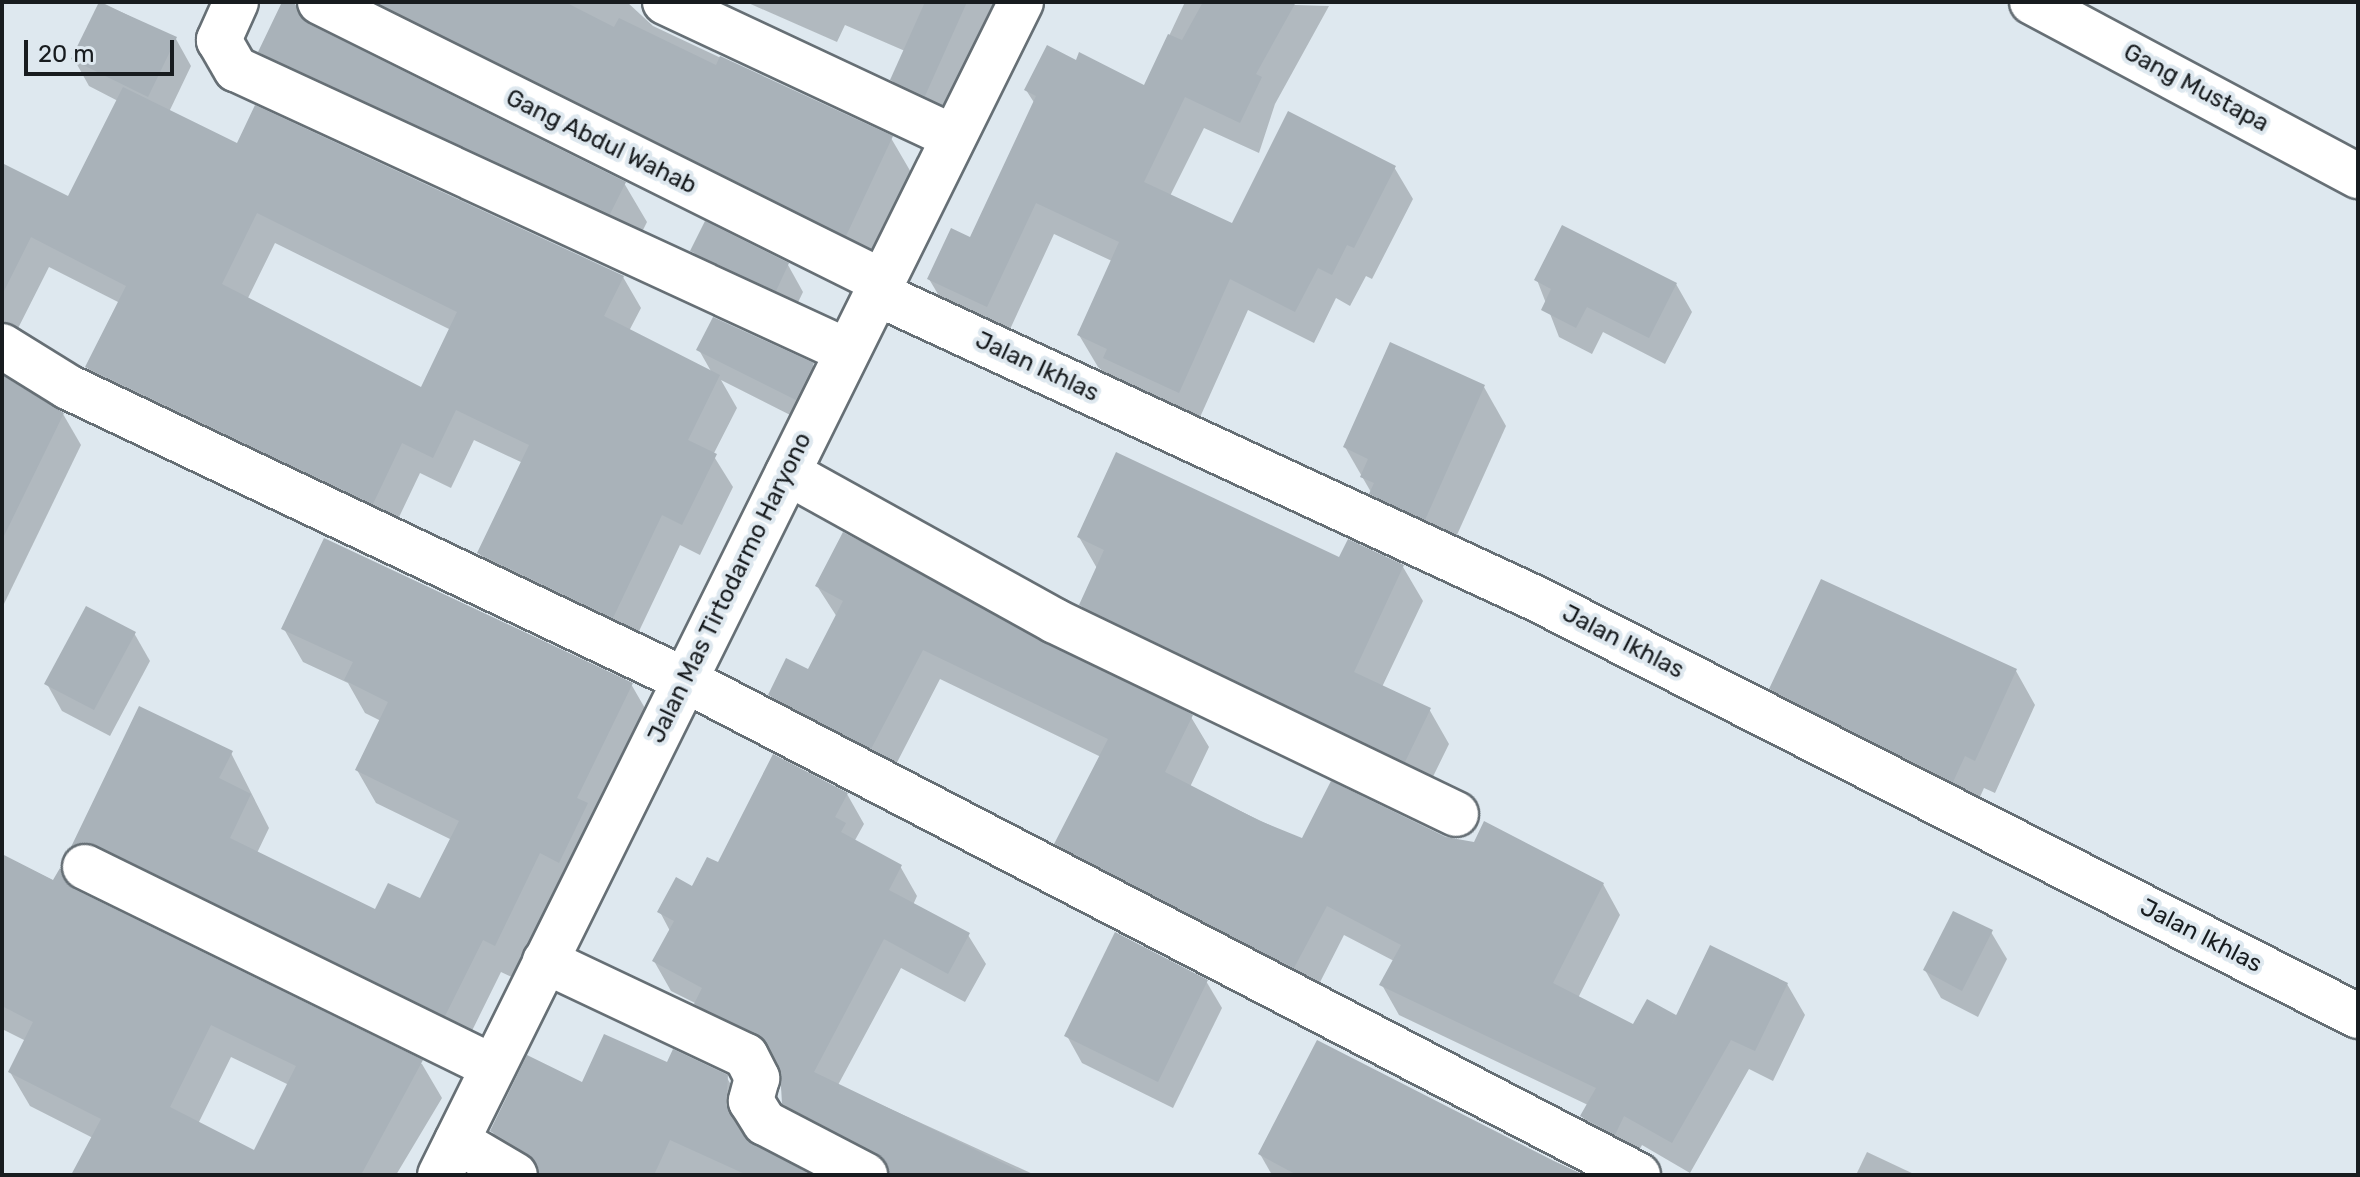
<!DOCTYPE html>
<html>
<head>
<meta charset="utf-8">
<style>
  body { margin:0 }
  #map { position:relative; width:2360px; height:1177px; overflow:hidden; background:#dee8ef; font-family:Rubik,sans-serif }
  div>[style] { position:absolute }
  [style*='--x'] { left:calc(var(--x)*1px); top:calc(var(--y)*1px); width:calc(var(--w)*1px); rotate:calc(var(--a)*1deg) }
  .shadow>* { inset:0; background:#0003 }
  .building>* { inset:0; background:#a9b2b9 }
  .roads { filter:drop-shadow(2px 0 #666f75) drop-shadow(-2px 0 #666f75) drop-shadow(0 2px #666f75) drop-shadow(0 -2px #666f75) }
  .minor>* { height:44px; margin:-22px; padding:0 22px; transform-origin:22px; border-radius:22px; background:#fff }
  span { translate:-50% -50%; white-space:nowrap; text-align:center; line-height:1.15; -webkit-text-stroke:8px #dee8ef; paint-order:stroke }
  .street-label { font-size:24px; color:#181c1f }
  .frame { position:absolute; inset:0; border:4px solid #181c1f; pointer-events:none }
  .scale { position:absolute; left:24px; top:40px; width:150px; height:36px; box-sizing:border-box; border:4px solid #181c1f; border-top:0; padding-left:10px; font-size:24px; line-height:28px; white-space:nowrap; color:#181c1f; -webkit-text-stroke:6px #dee8ef; paint-order:stroke }
</style>
</head>
<body>
<div id="map">
  <div class="shadow">
    <i style="clip-path:polygon(evenodd,101px 2px,176px 39px,191px 66px,169px 112px,238px 146px,623px 277px,641px 308px,629px 331px,712px 373px,699px 350px,813px 365px,828px 392px,812px 426px,721px 380px,737px 408px,713px 455px,733px 487px,700px 555px,680px 545px,631px 648px,497px 584px,479px 553px,523px 463px,474px 440px,451px 488px,420px 473px,391px 534px,105px 399px,87px 367px,120px 303px,49px 267px,2px 360px,2px 165px,69px 198px,118px 101px,89px 86px,74px 59px,101px 2px,275px 243px,451px 330px,422px 390px,247px 300px,275px 243px)"></i>
    <i style="clip-path:polygon(284px 2px,308px 26px,624px 183px,647px 222px,632px 252px,283px 90px,260px 51px)"></i>
    <i style="clip-path:polygon(375px 2px,627px 2px,653px 26px,891px 138px,912px 174px,867px 271px,394px 36px)"></i>
    <i style="clip-path:polygon(746px 2px,1008px 2px,946px 131px,913px 116px,892px 80px,905px 51px,845px 25px,837px 42px)"></i>
    <i style="clip-path:polygon(1185px 2px,1329px 6px,1275px 104px,1259px 153px,1204px 128px,1170px 196px,1232px 225px,1394px 167px,1413px 199px,1372px 279px,1366px 276px,1350px 306px,1336px 298px,1314px 343px,1248px 310px,1197px 424px,1124px 390px,1098px 367px,1079px 335px,1112px 261px,1054px 234px,1006px 338px,948px 311px,929px 279px,971px 239px,1035px 104px,1026px 90px,1077px 63px,1145px 87px)"></i>
    <i style="clip-path:polygon(693px 251px,788px 265px,803px 292px,791px 317px,708px 278px)"></i>
    <i style="clip-path:polygon(1537px 280px,1676px 284px,1692px 312px,1665px 364px,1603px 332px,1592px 354px,1559px 337px)"></i>
    <i style="clip-path:polygon(2px 378px,63px 414px,81px 445px,2px 608px)"></i>
    <i style="clip-path:polygon(1484px 387px,1506px 426px,1447px 557px,1394px 532px,1345px 447px)"></i>
    <i style="clip-path:polygon(1079px 537px,1403px 567px,1423px 601px,1382px 687px,1429px 709px,1449px 744px,1424px 795px,1101px 639px,1081px 605px,1098px 570px)"></i>
    <i style="clip-path:polygon(817px 586px,1191px 717px,1209px 747px,1190px 787px,1303px 841px,1445px 839px,1603px 884px,1620px 915px,1578px 998px,1633px 1027px,1787px 984px,1805px 1015px,1773px 1081px,1749px 1069px,1690px 1173px,1642px 1145px,1632px 1164px,1599px 1147px,1582px 1116px,1588px 1105px,1399px 1015px,1382px 985px,1394px 961px,1344px 935px,1312px 998px,1074px 874px,1057px 844px,1101px 757px,940px 679px,889px 778px,787px 725px,770px 695px,809px 672px,837px 617px)"></i>
    <i style="clip-path:polygon(284px 629px,631px 684px,650px 717px,514px 978px,501px 972px,464px 1047px,92px 879px,73px 847px,231px 753px,269px 828px,257px 853px,376px 912px,421px 901px,452px 840px,376px 803px,357px 770px,381px 721px,365px 713px,348px 683px,303px 662px)"></i>
    <i style="clip-path:polygon(134px 633px,150px 661px,110px 736px,62px 711px,47px 684px)"></i>
    <i style="clip-path:polygon(2016px 671px,2035px 705px,1995px 793px,1984px 788px,1972px 815px,1791px 722px,1772px 688px)"></i>
    <i style="clip-path:polygon(847px 794px,864px 824px,854px 842px,900px 866px,917px 896px,913px 905px,968px 935px,986px 964px,965px 1002px,901px 968px,838px 1085px,1035px 1175px,882px 1175px,802px 1133px,784px 1103px,777px 1063px,714px 1033px,697px 1004px,671px 991px,654px 961px,670px 931px,660px 912px,718px 865px)"></i>
    <i style="clip-path:polygon(evenodd,2px 855px,422px 1064px,442px 1098px,396px 1175px,73px 1175px,93px 1138px,30px 1106px,10px 1072px,26px 1041px,2px 1029px,2px 855px,231px 1057px,289px 1085px,255px 1153px,198px 1124px,231px 1057px)"></i>
    <i style="clip-path:polygon(1991px 932px,2007px 959px,1978px 1017px,1941px 998px,1925px 970px)"></i>
    <i style="clip-path:polygon(1206px 981px,1222px 1008px,1173px 1108px,1082px 1063px,1067px 1036px)"></i>
    <i style="clip-path:polygon(668px 1065px,726px 1076px,743px 1106px,742px 1133px,752px 1147px,807px 1175px,531px 1175px,509px 1161px,492px 1131px,583px 1085px)"></i>
    <i style="clip-path:polygon(1867px 1152px,1916px 1175px,1856px 1175px)"></i>
    <i style="clip-path:polygon(1260px 1154px,1579px 1175px,1272px 1175px)"></i>
  </div>
  <div class="building">
    <i style="clip-path:polygon(99px 2px,177px 37px,148px 97px,71px 59px)"></i>
    <i style="clip-path:polygon(282px 2px,295px 4px,309px 24px,626px 182px,610px 214px,258px 52px)"></i>
    <i style="clip-path:polygon(376px 2px,565px 2px,614px 27px,619px 18px,716px 65px,720px 56px,893px 136px,846px 236px)"></i>
    <i style="clip-path:polygon(925px 2px,967px 2px,925px 96px,890px 80px)"></i>
    <i style="clip-path:polygon(1203px 2px,1296px 2px,1256px 74px,1262px 77px,1240px 123px,1185px 97px,1144px 182px,1232px 223px,1288px 111px,1396px 166px,1354px 248px,1347px 245px,1332px 275px,1318px 268px,1295px 312px,1230px 279px,1179px 393px,1103px 358px,1107px 349px,1077px 335px,1119px 242px,1036px 203px,987px 307px,927px 279px,951px 228px,970px 237px,1036px 96px,1024px 90px,1047px 45px,1076px 60px,1079px 52px,1144px 85px,1168px 34px,1182px 40px)"></i>
    <i style="clip-path:polygon(evenodd,123px 87px,237px 143px,255px 105px,624px 276px,604px 316px,720px 375px,688px 440px,717px 454px,682px 525px,662px 515px,613px 618px,477px 553px,529px 445px,456px 410px,433px 458px,402px 443px,373px 504px,85px 367px,126px 286px,31px 237px,2px 295px,2px 163px,68px 196px,123px 87px,257px 213px,457px 312px,421px 387px,222px 284px,257px 213px)"></i>
    <i style="clip-path:polygon(705px 221px,789px 263px,776px 291px,690px 251px)"></i>
    <i style="clip-path:polygon(1562px 225px,1677px 283px,1649px 338px,1587px 307px,1576px 328px,1541px 310px,1551px 289px,1534px 280px)"></i>
    <i style="clip-path:polygon(713px 317px,814px 363px,796px 400px,696px 350px)"></i>
    <i style="clip-path:polygon(1390px 342px,1485px 385px,1425px 520px,1369px 494px,1374px 483px,1360px 477px,1368px 459px,1343px 447px)"></i>
    <i style="clip-path:polygon(2px 375px,64px 413px,2px 540px)"></i>
    <i style="clip-path:polygon(1116px 452px,1339px 557px,1348px 539px,1404px 565px,1354px 672px,1431px 708px,1405px 762px,1079px 605px,1104px 550px,1077px 537px)"></i>
    <i style="clip-path:polygon(843px 532px,1193px 715px,1165px 772px,1260px 821px,1302px 838px,1331px 781px,1446px 837px,1474px 842px,1484px 821px,1604px 883px,1553px 983px,1633px 1024px,1647px 999px,1676px 1015px,1670px 1028px,1710px 945px,1788px 983px,1755px 1051px,1731px 1040px,1672px 1143px,1624px 1116px,1615px 1135px,1580px 1116px,1596px 1088px,1379px 985px,1401px 945px,1327px 906px,1294px 968px,1054px 844px,1108px 739px,923px 650px,871px 749px,768px 695px,786px 658px,808px 669px,843px 601px,815px 586px)"></i>
    <i style="clip-path:polygon(324px 538px,633px 683px,577px 798px,588px 803px,559px 863px,540px 853px,495px 946px,483px 940px,445px 1016px,96px 845px,71px 847px,139px 706px,233px 751px,219px 778px,251px 794px,230px 838px,375px 909px,388px 883px,420px 898px,459px 821px,355px 770px,388px 702px,344px 680px,353px 662px,281px 629px)"></i>
    <i style="clip-path:polygon(1821px 579px,2017px 669px,1975px 761px,1965px 756px,1953px 782px,1769px 689px)"></i>
    <i style="clip-path:polygon(86px 606px,136px 632px,94px 710px,44px 684px)"></i>
    <i style="clip-path:polygon(773px 754px,848px 793px,835px 817px,846px 823px,841px 832px,902px 865px,889px 890px,970px 933px,948px 974px,884px 939px,814px 1072px,1028px 1175px,890px 1175px,877px 1153px,782px 1104px,780px 1068px,768px 1044px,694px 1004px,702px 988px,652px 961px,674px 921px,657px 912px,676px 877px,692px 886px,707px 857px,718px 862px)"></i>
    <i style="clip-path:polygon(evenodd,2px 854px,53px 880px,60px 868px,74px 889px,423px 1060px,361px 1175px,71px 1175px,101px 1119px,8px 1072px,33px 1022px,2px 1006px,2px 854px,211px 1025px,296px 1066px,254px 1150px,170px 1107px,211px 1025px)"></i>
    <i style="clip-path:polygon(1953px 911px,1993px 930px,1962px 991px,1923px 970px)"></i>
    <i style="clip-path:polygon(1115px 932px,1208px 980px,1158px 1082px,1064px 1036px)"></i>
    <i style="clip-path:polygon(604px 1034px,667px 1062px,673px 1049px,728px 1075px,726px 1105px,744px 1136px,811px 1175px,747px 1175px,670px 1140px,654px 1175px,540px 1175px,528px 1154px,490px 1131px,527px 1055px,582px 1082px)"></i>
    <i style="clip-path:polygon(1317px 1040px,1554px 1161px,1584px 1175px,1297px 1175px,1258px 1154px)"></i>
  </div>
  <div class="roads">
    <div class="minor">
      <i style="--x:236;--y:2;--w:42;--a:114.1"></i>
      <i style="--x:219;--y:40;--w:34;--a:60"></i>
      <i style="--x:236;--y:69;--w:673;--a:24.78"></i>
      <i style="--x:320;--y:2;--w:629;--a:26.44"></i>
      <i style="--x:665;--y:2;--w:318;--a:25.1"></i>
      <i style="--x:2032;--y:2;--w:370;--a:28.1"></i>
      <i style="--x:876;--y:293;--w:726;--a:24.84"></i>
      <i style="--x:1535;--y:598;--w:923;--a:26.93"></i>
      <i style="--x:2;--y:346;--w:78;--a:31.8"></i>
      <i style="--x:68;--y:387;--w:683;--a:25.4"></i>
      <i style="--x:685;--y:680;--w:1074;--a:27.45"></i>
      <i style="--x:788;--y:473;--w:305;--a:29"></i>
      <i style="--x:1055;--y:621;--w:445;--a:25.7"></i>
      <i style="--x:85;--y:867;--w:454;--a:26.1"></i>
      <i style="--x:545;--y:961;--w:222;--a:25.3"></i>
      <i style="--x:746;--y:1056;--w:25;--a:63"></i>
      <i style="--x:757;--y:1078;--w:24;--a:105"></i>
      <i style="--x:751;--y:1101;--w:26;--a:58"></i>
      <i style="--x:765;--y:1123;--w:113;--a:27.5"></i>
      <i style="--x:457;--y:1141;--w:67;--a:30.4"></i>
      <i style="--x:440;--y:1175;--w:1309;--a:-63.65"></i>
    </div>
  </div>
  <div class="street-label">
    <span style="left:2196px;top:88px;rotate:28deg">Gang Mustapa</span>
    <span style="left:601px;top:142px;rotate:26deg">Gang Abdul Wahab</span>
    <span style="left:1037px;top:367px;rotate:25deg">Jalan Ikhlas</span>
    <span style="left:730px;top:588px;rotate:-64deg">Jalan Mas Tirtodarmo Haryono</span>
    <span style="left:1623px;top:642px;rotate:27deg">Jalan Ikhlas</span>
    <span style="left:2201px;top:936px;rotate:27deg">Jalan Ikhlas</span>
  </div>
  <div class="frame"></div>
  <div class="scale">20 m</div>
</div>
</body>
</html>
